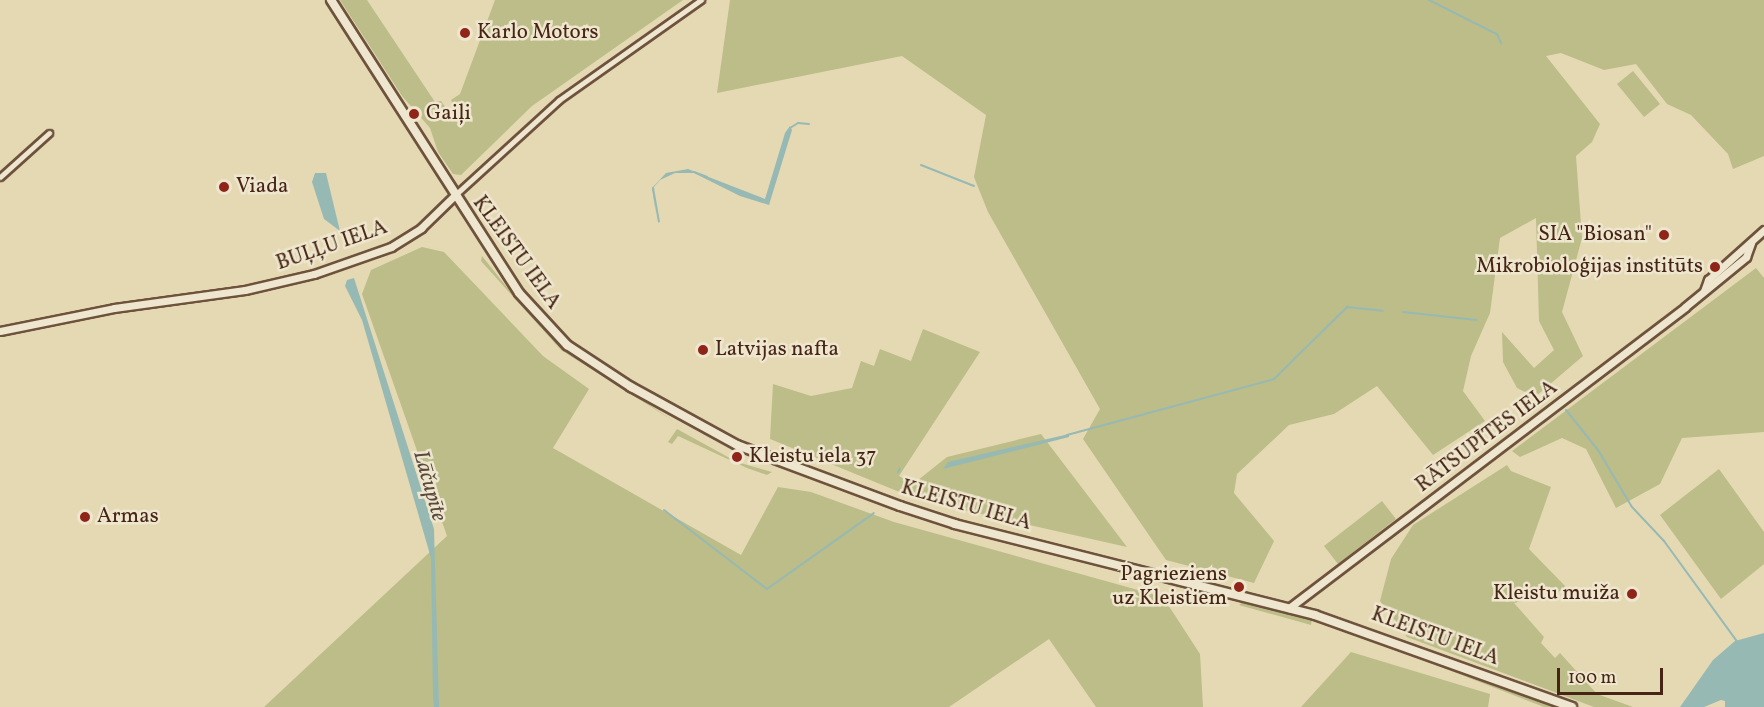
<!DOCTYPE html>
<html>
<head>
<meta charset="utf-8">
<style>
  body { margin:0 }
  #map { position:relative; width:1764px; height:707px; overflow:hidden; background:#e5d9b4; font-family:Vollkorn,serif }
  div>[style] { position:absolute }
  [style*='--x'] { left:calc(var(--x)*1px); top:calc(var(--y)*1px); width:calc(var(--w)*1px); rotate:calc(var(--a)*1deg) }
  .green>* { inset:0; background:#bcbd88 }
  .water>* { inset:0; background:#97b9b3 }
  .stream>* { height:2px; margin:-1px; padding:0 1px; transform-origin:1px; border-radius:1px; background:#97b9b3 }
  .roads { filter:drop-shadow(2px 0 #6e523c) drop-shadow(-2px 0 #6e523c) drop-shadow(0 2px #6e523c) drop-shadow(0 -2px #6e523c) }
  .minor>* { height:5px; margin:-2.5px; padding:0 2.5px; transform-origin:2.5px; border-radius:2.5px; background:#eee6ce }
  .tertiary>* { height:7px; margin:-3.5px; padding:0 3.5px; transform-origin:3.5px; border-radius:3.5px; background:#eee6ce }
  .secondary>* { height:8px; margin:-4px; padding:0 4px; transform-origin:4px; border-radius:4px; background:#eee6ce }
  .dots>* { width:16px; height:16px; translate:-50% -50%; box-sizing:border-box; border:3px solid #eee6ce; border-radius:50% }
  span { translate:-50% -50%; white-space:nowrap; text-align:center; line-height:1.15; -webkit-text-stroke:5px #eee6ce; paint-order:stroke }
  .poi-label { font-size:21px; color:#462514 }
  .left { translate:0 -50%; text-align:left }
  .right { translate:-100% -50%; text-align:right }
  .street-label { font-size:21px; color:#462514 }
  .water-label { font-size:22px; color:#5a4a3c; font-style:italic }
  .scale { position:absolute; left:1557px; top:668px; width:106px; height:27px; box-sizing:border-box; border:3px solid #462514; border-top:0; padding-left:8px; font-size:18px; line-height:21px; white-space:nowrap; color:#462514; -webkit-text-stroke:4px #eee6ce; paint-order:stroke }
</style>
</head>
<body>
<div id="map">
  <div class="green">
    <i style="clip-path:polygon(340px 0,367px 0,435px 102px,441px 101px,448px 111px,454px 107px,451px 100px,460px 94px,495px 0,683px 0,532px 106px,461px 175px,453px 174px,438px 152px,430px 128px,402px 96px)"></i>
    <i style="clip-path:polygon(730px 0,1764px 0,1764px 156px,1733px 169px,1728px 154px,1691px 115px,1667px 104px,1636px 64px,1604px 70px,1561px 53px,1546px 56px,1600px 124px,1592px 142px,1576px 156px,1582px 238px,1562px 312px,1583px 356px,1535px 397px,1517px 388px,1503px 362px,1502px 332px,1534px 368px,1554px 350px,1539px 321px,1536px 218px,1500px 238px,1490px 313px,1471px 356px,1463px 391px,1485px 421px,1433px 455px,1377px 386px,1334px 414px,1289px 425px,1237px 474px,1234px 493px,1274px 541px,1254px 583px,1166px 560px,1083px 439px,1100px 409px,988px 212px,974px 177px,986px 115px,902px 56px,717px 93px)"></i>
    <i style="clip-path:polygon(1633px 71px,1660px 104px,1644px 117px,1617px 84px)"></i>
    <i style="clip-path:polygon(422px 247px,444px 252px,543px 356px,589px 389px,553px 448px,741px 555px,778px 487px,811px 492px,894px 522px,1163px 597px,1200px 654px,1203px 707px,1096px 707px,1049px 639px,949px 707px,264px 707px,447px 536px,362px 294px,371px 270px)"></i>
    <i style="clip-path:polygon(482px 256px,522px 306px,563px 347px,675px 422px,561px 350px,481px 261px)"></i>
    <i style="clip-path:polygon(1756px 268px,1764px 278px,1764px 432px,1682px 438px,1660px 484px,1616px 508px,1586px 449px,1562px 438px,1520px 457px,1512px 451px)"></i>
    <i style="clip-path:polygon(923px 329px,980px 352px,899px 476px,913px 484px,947px 457px,1041px 434px,1127px 547px,919px 500px,770px 439px,773px 384px,811px 396px,852px 388px,861px 361px,874px 366px,880px 349px,911px 361px)"></i>
    <i style="clip-path:polygon(677px 429px,737px 462px,772px 472px,767px 475px,747px 468px,678px 436px,672px 444px,668px 442px)"></i>
    <i style="clip-path:polygon(1507px 465px,1511px 471px,1551px 487px,1529px 549px,1568px 589px,1514px 603px,1544px 637px,1541px 643px,1555px 658px,1560px 653px,1597px 694px,1633px 707px,1594px 707px,1407px 637px,1380px 601px,1391px 559px,1413px 525px)"></i>
    <i style="clip-path:polygon(1719px 469px,1764px 532px,1764px 564px,1721px 599px,1660px 515px)"></i>
    <i style="clip-path:polygon(1382px 501px,1396px 519px,1338px 564px,1324px 546px)"></i>
    <i style="clip-path:polygon(1244px 601px,1312px 618px,1311px 625px,1239px 605px)"></i>
    <i style="clip-path:polygon(1387px 646px,1400px 648px,1560px 707px,1544px 707px)"></i>
    <i style="clip-path:polygon(1351px 652px,1490px 694px,1488px 707px,1301px 707px)"></i>
  </div>
  <div class="water">
    <i style="clip-path:polygon(790px 126px,792px 130px,769px 205px,740px 196px,694px 173px,675px 173px,660px 180px,653px 188px,656px 214px,652px 188px,666px 173px,688px 169px,765px 199px,785px 133px)"></i>
    <i style="clip-path:polygon(315px 173px,326px 173px,340px 231px,324px 219px,312px 182px)"></i>
    <i style="clip-path:polygon(354px 278px,434px 529px,439px 707px,434px 707px,433px 696px,431px 558px,362px 320px,345px 286px,347px 280px)"></i>
    <i style="clip-path:polygon(1069px 434px,1069px 437px,943px 469px,948px 462px)"></i>
    <i style="clip-path:polygon(1764px 633px,1764px 707px,1725px 707px,1725px 701px,1721px 700px,1704px 707px,1680px 707px,1713px 660px,1735px 641px)"></i>
  </div>
  <div class="stream">
    <i style="--x:1429;--y:0;--w:76;--a:26.6"></i>
    <i style="--x:1497;--y:34;--w:10;--a:66"></i>
    <i style="--x:790;--y:128;--w:9;--a:-32"></i>
    <i style="--x:798;--y:123;--w:11;--a:5"></i>
    <i style="--x:921;--y:165;--w:57;--a:21.6"></i>
    <i style="--x:694;--y:172;--w:14;--a:21"></i>
    <i style="--x:653;--y:188;--w:34;--a:80"></i>
    <i style="--x:1403;--y:312;--w:74;--a:6.2"></i>
    <i style="--x:1566;--y:410;--w:51;--a:51.3"></i>
    <i style="--x:1598;--y:450;--w:66;--a:59.2"></i>
    <i style="--x:1632;--y:507;--w:47;--a:46.7"></i>
    <i style="--x:1664;--y:541;--w:126;--a:54"></i>
    <i style="--x:1067;--y:435;--w:214;--a:-15.1"></i>
    <i style="--x:1274;--y:379;--w:103;--a:-44.6"></i>
    <i style="--x:1347;--y:307;--w:36;--a:6"></i>
    <i style="--x:898;--y:472;--w:4;--a:-63"></i>
    <i style="--x:664;--y:510;--w:130;--a:37.5"></i>
    <i style="--x:767;--y:589;--w:131;--a:-35.4"></i>
  </div>
  <div class="roads">
    <div class="minor">
      <i style="--x:0;--y:177;--w:66;--a:-41.9"></i>
      <i style="--x:454;--y:196;--w:142;--a:-42.4"></i>
      <i style="--x:559;--y:100;--w:174;--a:-35.2"></i>
    </div>
    <div class="tertiary">
      <i style="--x:1704;--y:291;--w:12;--a:-70"></i>
      <i style="--x:1708;--y:280;--w:75;--a:-41.8"></i>
      <i style="--x:0;--y:331;--w:116;--a:-11.4"></i>
      <i style="--x:114;--y:308;--w:132;--a:-7.8"></i>
      <i style="--x:245;--y:290;--w:71;--a:-13.1"></i>
      <i style="--x:314;--y:274;--w:82;--a:-19.3"></i>
      <i style="--x:391;--y:247;--w:36;--a:-32"></i>
      <i style="--x:421;--y:228;--w:46;--a:-44.1"></i>
      <i style="--x:1289;--y:608;--w:497;--a:-37.2"></i>
      <i style="--x:1685;--y:307;--w:79;--a:-39.3"></i>
      <i style="--x:1746;--y:257;--w:15;--a:-70"></i>
    </div>
    <div class="secondary">
      <i style="--x:331;--y:0;--w:348;--a:57.3"></i>
      <i style="--x:519;--y:293;--w:71;--a:47.3"></i>
      <i style="--x:567;--y:345;--w:77;--a:33.3"></i>
      <i style="--x:631;--y:387;--w:121;--a:28.7"></i>
      <i style="--x:737;--y:445;--w:174;--a:20.5"></i>
      <i style="--x:900;--y:506;--w:58;--a:18.1"></i>
      <i style="--x:955;--y:524;--w:371;--a:14.2"></i>
      <i style="--x:1315;--y:615;--w:273;--a:19.7"></i>
    </div>
  </div>
  <div class="dots">
    <i style="left:465px;top:33px;background:#8f2418"></i>
    <i style="left:414px;top:114px;background:#8f2418"></i>
    <i style="left:224px;top:187px;background:#8f2418"></i>
    <i style="left:1664px;top:235px;background:#8f2418"></i>
    <i style="left:1715px;top:267px;background:#8f2418"></i>
    <i style="left:703px;top:350px;background:#8f2418"></i>
    <i style="left:737px;top:457px;background:#8f2418"></i>
    <i style="left:85px;top:517px;background:#8f2418"></i>
    <i style="left:1239px;top:587px;background:#8f2418"></i>
    <i style="left:1632px;top:594px;background:#8f2418"></i>
  </div>
  <div class="poi-label">
    <span class="left" style="left:477px;top:33px">Karlo Motors</span>
    <span class="left" style="left:426px;top:114px">Gaiļi</span>
    <span class="left" style="left:236px;top:187px">Viada</span>
    <span class="right" style="left:1652px;top:235px">SIA "Biosan"</span>
    <span class="right" style="left:1703px;top:267px">Mikrobioloģijas institūts</span>
    <span class="left" style="left:715px;top:350px">Latvijas nafta</span>
    <span class="left" style="left:749px;top:457px">Kleistu iela 37</span>
    <span class="left" style="left:97px;top:517px">Armas</span>
    <span class="right" style="left:1227px;top:587px">Pagrieziens<br>uz Kleistiem</span>
    <span class="right" style="left:1620px;top:594px">Kleistu muiža</span>
  </div>
  <div class="street-label">
    <span style="left:332px;top:246px;rotate:-19deg">BUĻĻU IELA</span>
    <span style="left:516px;top:253px;rotate:54deg">KLEISTU IELA</span>
    <span style="left:1487px;top:437px;rotate:-37deg">RĀTSUPĪTES IELA</span>
    <span style="left:966px;top:506px;rotate:16deg">KLEISTU IELA</span>
    <span style="left:1435px;top:637px;rotate:20deg">KLEISTU IELA</span>
  </div>
  <div class="water-label">
    <span style="left:429px;top:486px;rotate:74deg">Lāčupīte</span>
  </div>
  <div class="scale">100 m</div>
</div>
</body>
</html>
